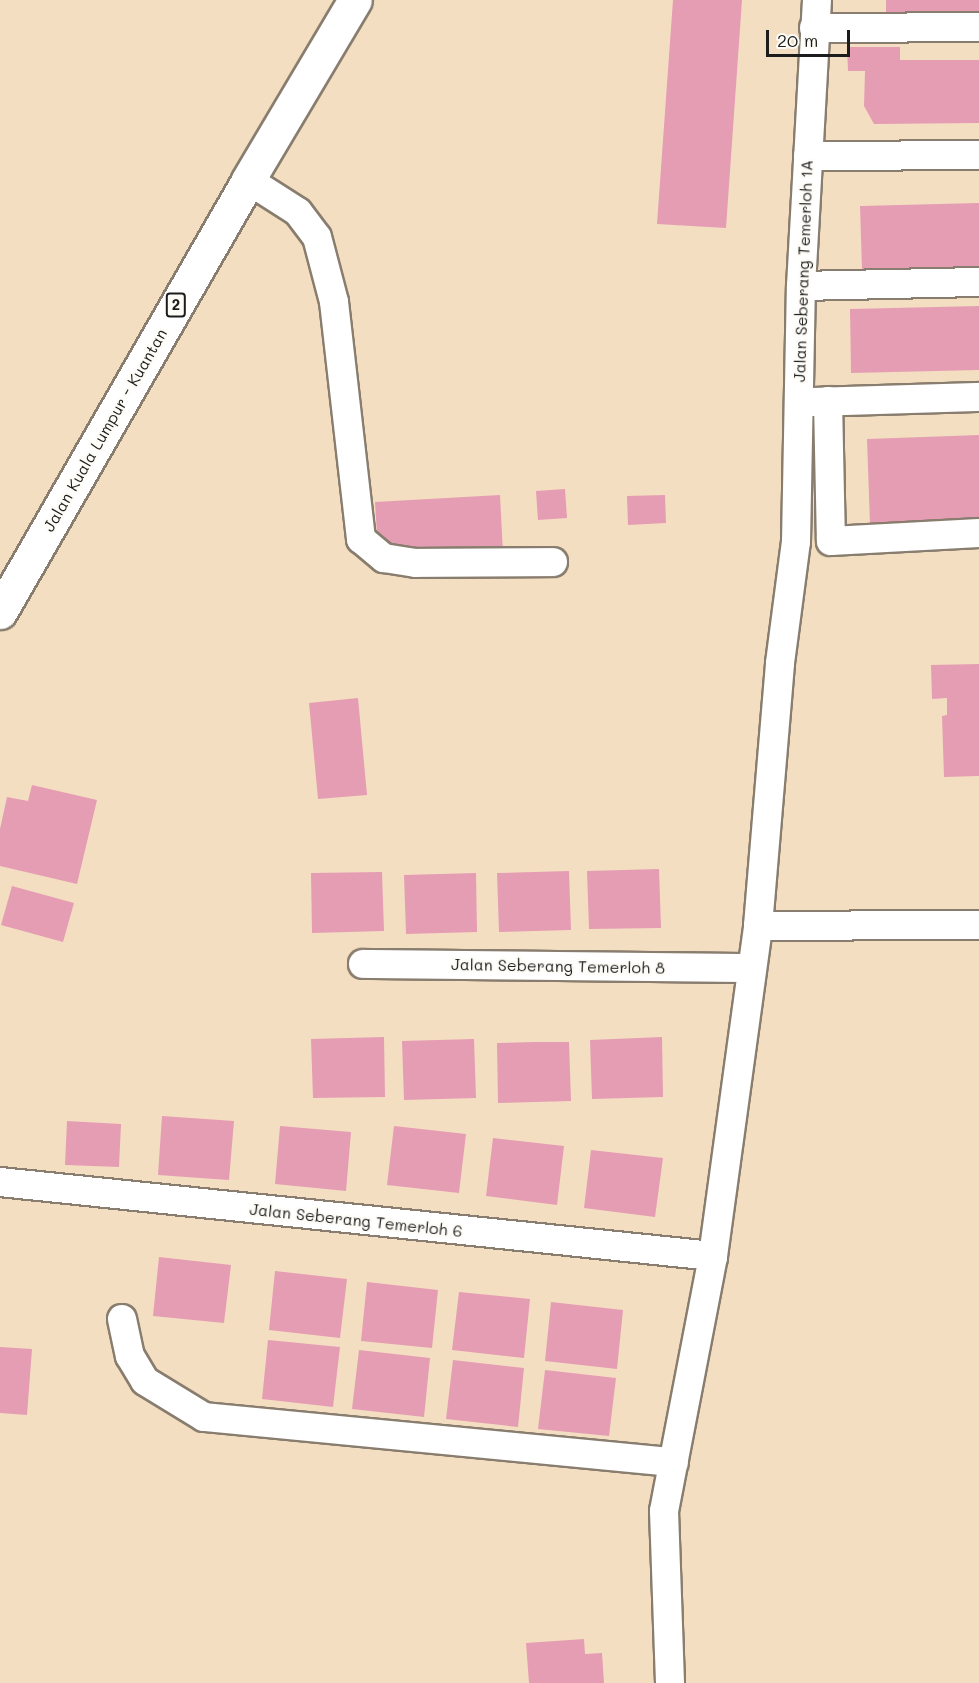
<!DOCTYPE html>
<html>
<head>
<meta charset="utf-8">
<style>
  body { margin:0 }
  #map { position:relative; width:979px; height:1683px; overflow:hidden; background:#f4dec1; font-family:Mali,sans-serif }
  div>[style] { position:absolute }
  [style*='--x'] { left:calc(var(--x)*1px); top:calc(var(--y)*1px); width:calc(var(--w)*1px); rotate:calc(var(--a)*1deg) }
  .building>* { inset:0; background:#e59db4 }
  .roads { filter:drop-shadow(2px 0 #887d6e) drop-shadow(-2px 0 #887d6e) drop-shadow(0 2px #887d6e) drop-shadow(0 -2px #887d6e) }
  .minor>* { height:28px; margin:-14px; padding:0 14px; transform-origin:14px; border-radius:14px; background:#fff }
  .highway>* { height:33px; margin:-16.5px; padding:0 16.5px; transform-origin:16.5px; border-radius:16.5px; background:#fff }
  span { translate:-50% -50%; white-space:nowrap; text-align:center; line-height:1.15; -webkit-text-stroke:5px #fdfcf7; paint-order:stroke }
  .shield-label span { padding:2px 4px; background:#fdfcf7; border:2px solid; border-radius:4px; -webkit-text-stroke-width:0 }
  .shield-label { font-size:15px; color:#1c1c1c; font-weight:700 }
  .street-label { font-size:16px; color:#1c1c1c }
  .scale { position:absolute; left:766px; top:30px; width:84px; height:27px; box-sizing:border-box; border:3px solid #1c1c1c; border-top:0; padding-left:8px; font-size:18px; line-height:21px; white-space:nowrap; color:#1c1c1c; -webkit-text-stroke:4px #fdfcf7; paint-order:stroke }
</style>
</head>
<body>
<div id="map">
  <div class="building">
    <i style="clip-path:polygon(673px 0,742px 0,726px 228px,657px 224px)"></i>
    <i style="clip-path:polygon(886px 0,979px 0,979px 16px,886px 16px)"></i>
    <i style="clip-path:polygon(847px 47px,900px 47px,900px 60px,979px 60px,979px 123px,874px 124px,864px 106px,865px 71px,848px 71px)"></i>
    <i style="clip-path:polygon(979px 203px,979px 267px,862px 270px,860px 206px)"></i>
    <i style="clip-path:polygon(979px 306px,979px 370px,851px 373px,850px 309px)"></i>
    <i style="clip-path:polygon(979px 435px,979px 520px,870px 524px,867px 439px)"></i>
    <i style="clip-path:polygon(565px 489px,567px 518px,538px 520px,536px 491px)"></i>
    <i style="clip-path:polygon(500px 495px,503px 553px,425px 557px,424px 547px,378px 550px,375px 502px)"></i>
    <i style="clip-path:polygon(665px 495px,666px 523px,628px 525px,627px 496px)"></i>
    <i style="clip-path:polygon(979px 664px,979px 776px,944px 777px,942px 716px,947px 715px,947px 698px,932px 699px,931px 665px)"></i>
    <i style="clip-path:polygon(358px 698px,367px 795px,318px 799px,309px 703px)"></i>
    <i style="clip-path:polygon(32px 785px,97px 800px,77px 884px,0 866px,0 829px,7px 797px,28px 801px)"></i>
    <i style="clip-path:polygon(659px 869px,661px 928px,589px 929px,587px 871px)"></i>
    <i style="clip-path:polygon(569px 871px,571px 930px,499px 932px,497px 873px)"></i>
    <i style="clip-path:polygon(382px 872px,384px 931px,312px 933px,311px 873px)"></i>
    <i style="clip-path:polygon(476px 873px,477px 932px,406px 934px,404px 875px)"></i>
    <i style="clip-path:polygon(12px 886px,74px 903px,63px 942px,1px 925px)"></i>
    <i style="clip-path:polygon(384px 1037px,385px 1097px,313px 1098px,311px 1039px)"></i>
    <i style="clip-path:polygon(662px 1037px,663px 1097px,592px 1099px,590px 1040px)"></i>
    <i style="clip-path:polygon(474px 1039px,476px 1098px,404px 1100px,402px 1041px)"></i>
    <i style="clip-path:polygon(533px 1042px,569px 1042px,571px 1101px,498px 1103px,497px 1043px)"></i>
    <i style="clip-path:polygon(162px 1116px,234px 1121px,229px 1180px,158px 1175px)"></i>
    <i style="clip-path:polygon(67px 1121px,121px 1124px,119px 1167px,65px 1165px)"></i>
    <i style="clip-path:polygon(280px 1126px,351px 1132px,346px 1191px,275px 1184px)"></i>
    <i style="clip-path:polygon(394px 1126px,466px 1134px,459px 1193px,387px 1185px)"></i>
    <i style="clip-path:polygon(493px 1138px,564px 1146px,557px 1205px,486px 1196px)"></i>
    <i style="clip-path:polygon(591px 1150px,663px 1158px,655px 1217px,584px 1208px)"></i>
    <i style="clip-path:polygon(159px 1257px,231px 1265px,224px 1323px,153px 1316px)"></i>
    <i style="clip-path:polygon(275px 1271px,347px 1279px,340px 1338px,269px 1330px)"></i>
    <i style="clip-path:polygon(367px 1282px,438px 1290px,432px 1348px,361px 1341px)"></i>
    <i style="clip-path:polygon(459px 1292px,530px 1299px,524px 1358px,452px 1350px)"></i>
    <i style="clip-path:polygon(551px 1302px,623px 1310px,617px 1369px,545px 1361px)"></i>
    <i style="clip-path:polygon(268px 1340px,340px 1347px,333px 1407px,262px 1399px)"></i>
    <i style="clip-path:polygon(0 1347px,32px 1349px,27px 1415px,0 1413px)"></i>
    <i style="clip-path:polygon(359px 1350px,430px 1358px,424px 1417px,352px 1409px)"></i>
    <i style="clip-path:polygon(453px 1360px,524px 1368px,518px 1427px,446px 1419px)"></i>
    <i style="clip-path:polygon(545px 1370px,616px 1378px,609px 1436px,538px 1429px)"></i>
    <i style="clip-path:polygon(584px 1639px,585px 1654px,602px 1653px,604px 1683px,529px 1683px,526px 1643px)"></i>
  </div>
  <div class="roads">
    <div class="minor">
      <i style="--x:814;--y:28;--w:165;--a:-0.3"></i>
      <i style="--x:808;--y:156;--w:171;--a:-0.3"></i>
      <i style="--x:248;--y:180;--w:59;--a:32.6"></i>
      <i style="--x:298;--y:212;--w:31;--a:53"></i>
      <i style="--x:317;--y:237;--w:67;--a:75.3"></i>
      <i style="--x:334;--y:302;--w:239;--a:83.5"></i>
      <i style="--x:361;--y:539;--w:30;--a:40"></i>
      <i style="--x:384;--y:558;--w:32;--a:9"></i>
      <i style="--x:416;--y:563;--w:137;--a:-0.4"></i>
      <i style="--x:801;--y:286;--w:178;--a:-1.3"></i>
      <i style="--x:828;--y:401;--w:140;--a:88.8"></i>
      <i style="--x:831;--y:541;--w:148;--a:-3.1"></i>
      <i style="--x:810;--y:402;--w:169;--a:-1.7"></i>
      <i style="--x:758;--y:926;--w:221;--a:-0.3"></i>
      <i style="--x:363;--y:964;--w:389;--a:0.6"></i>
      <i style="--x:0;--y:1182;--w:717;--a:5.93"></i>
      <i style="--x:122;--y:1319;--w:38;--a:78"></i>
      <i style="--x:130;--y:1356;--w:29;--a:59"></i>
      <i style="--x:145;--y:1381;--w:69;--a:31.4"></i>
      <i style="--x:204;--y:1417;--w:472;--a:5.5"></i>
      <i style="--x:670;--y:1683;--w:172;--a:-92"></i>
      <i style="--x:664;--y:1511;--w:260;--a:-79.1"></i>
      <i style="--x:713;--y:1256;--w:333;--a:-82.2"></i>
      <i style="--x:758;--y:926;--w:264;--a:-85.2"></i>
      <i style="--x:780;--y:663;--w:122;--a:-82.5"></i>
      <i style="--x:796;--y:542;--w:256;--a:-88.9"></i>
      <i style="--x:801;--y:286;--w:286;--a:-86.8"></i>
    </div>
    <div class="highway">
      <i style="--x:0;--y:612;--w:498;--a:-60.1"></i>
      <i style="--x:248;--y:180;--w:209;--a:-59.3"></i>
    </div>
  </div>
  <div class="shield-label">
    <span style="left:176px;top:305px">2</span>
  </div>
  <div class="street-label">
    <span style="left:803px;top:271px;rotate:-88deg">Jalan Seberang Temerloh 1A</span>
    <span style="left:105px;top:430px;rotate:-60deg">Jalan Kuala Lumpur - Kuantan</span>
    <span style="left:558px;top:966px;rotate:1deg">Jalan Seberang Temerloh 8</span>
    <span style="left:356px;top:1220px;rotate:6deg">Jalan Seberang Temerloh 6</span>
  </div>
  <div class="scale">20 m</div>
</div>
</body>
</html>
